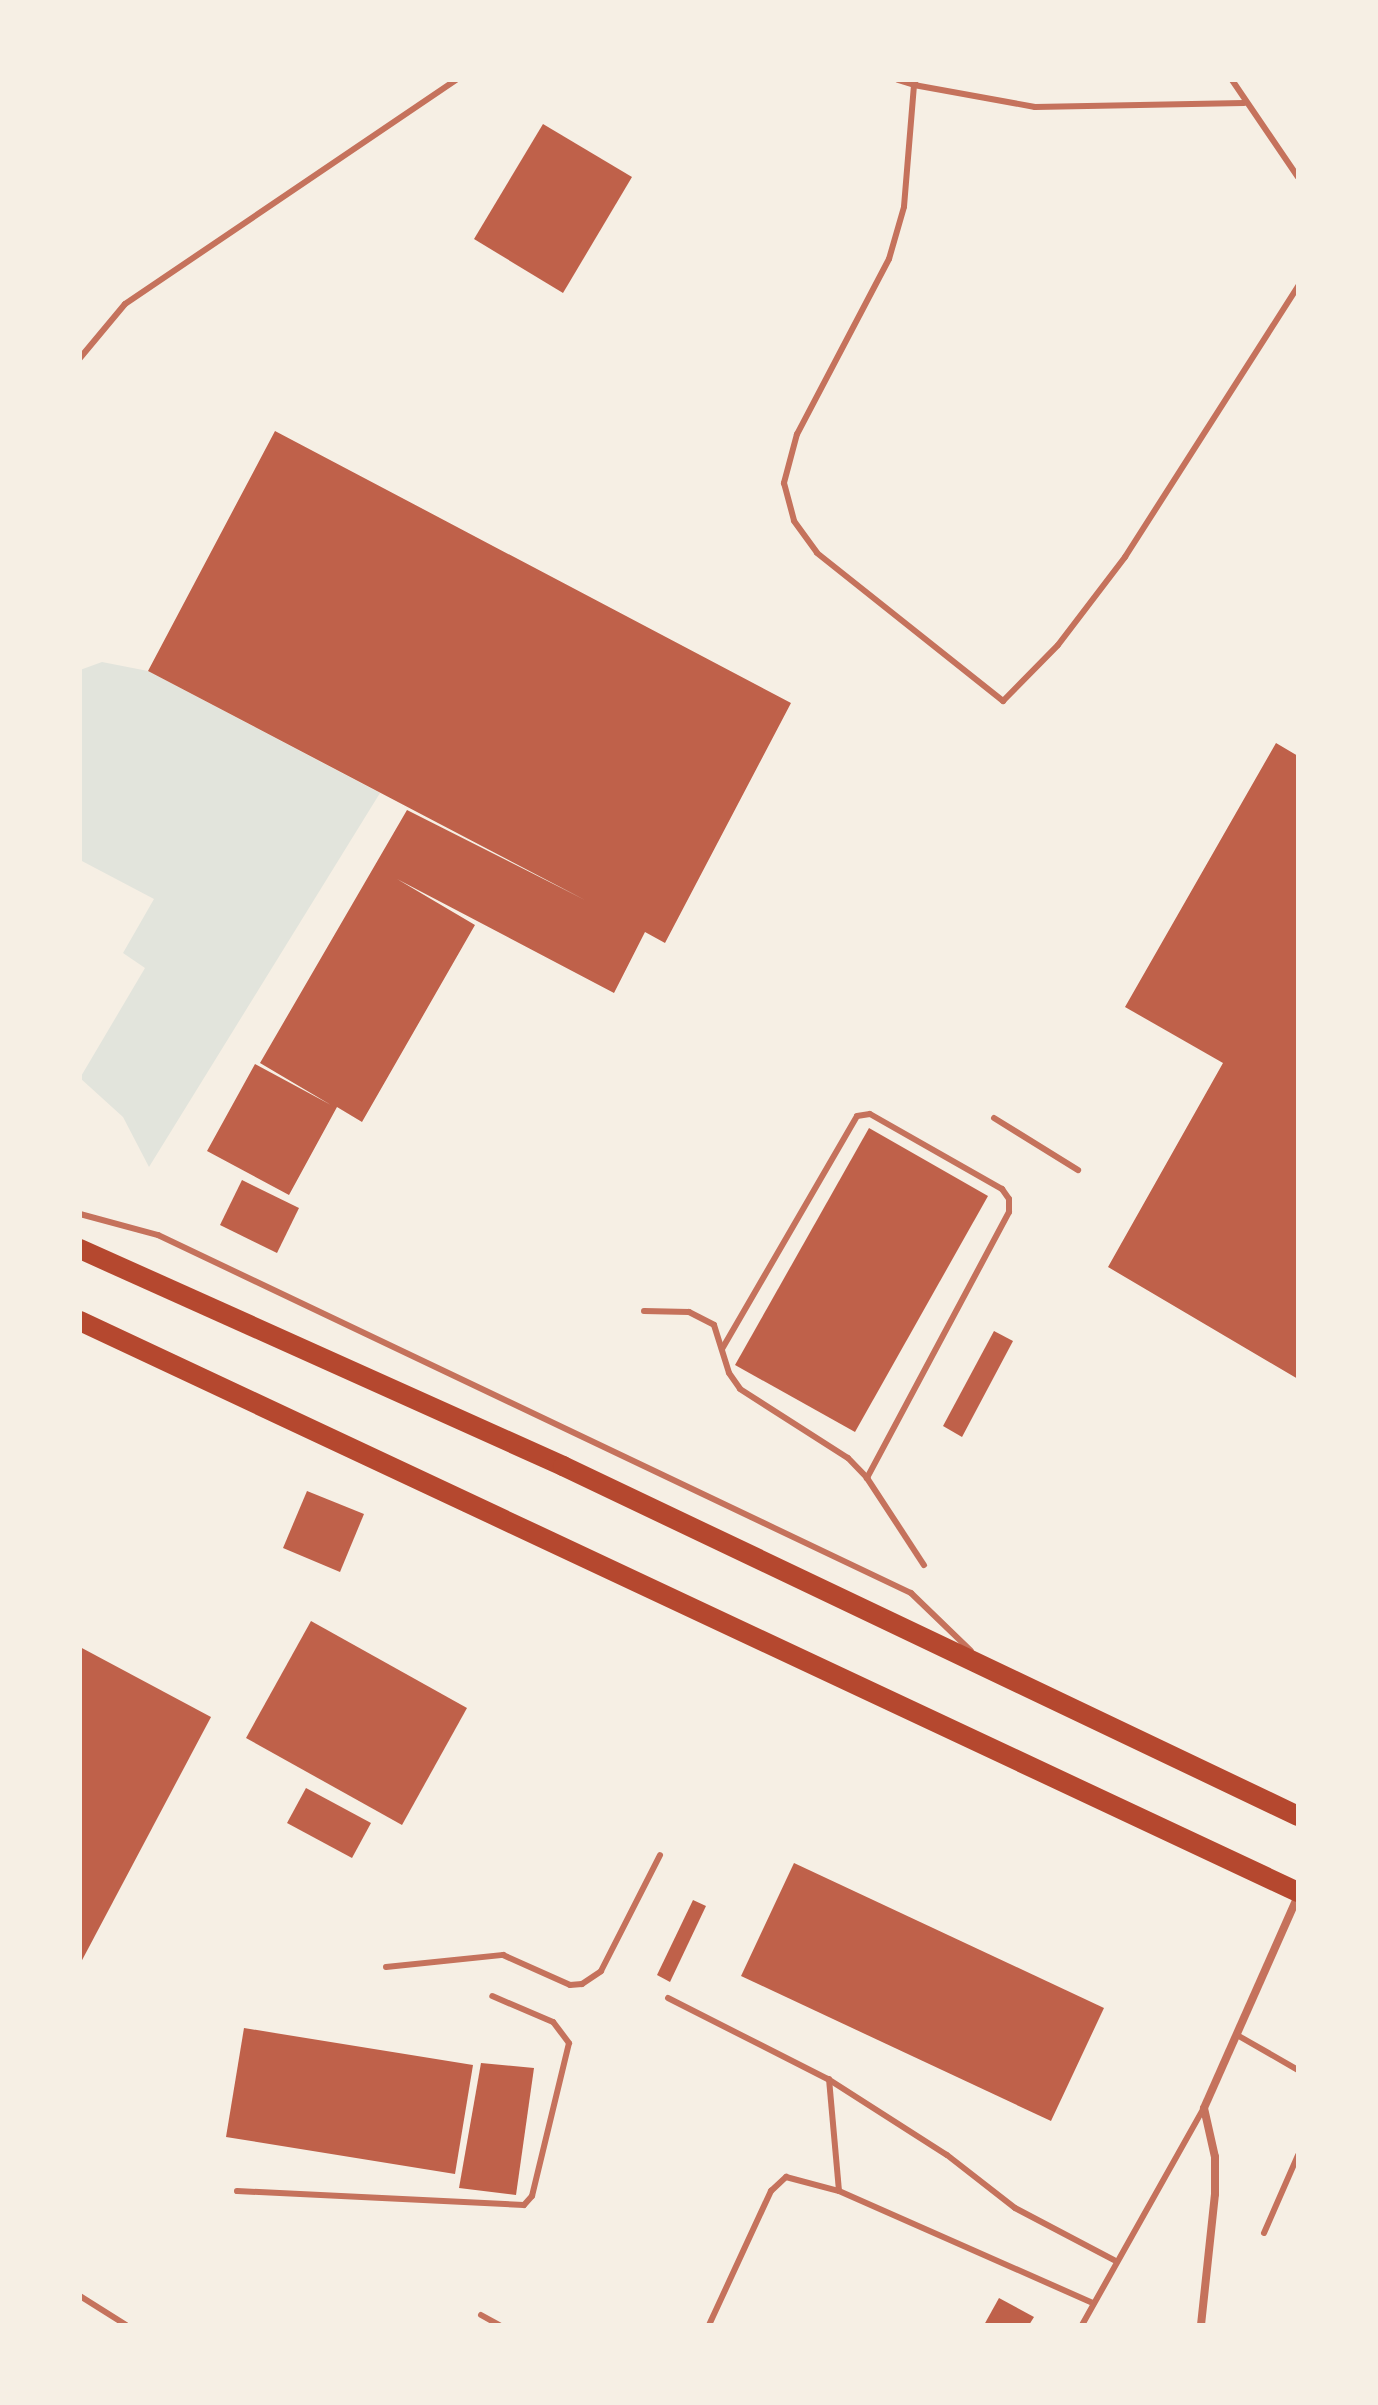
<!DOCTYPE html>
<html>
<head>
<meta charset="utf-8">
<style>
  body { margin:0 }
  #map { position:relative; width:1378px; height:2405px; overflow:hidden; background:#f6efe4; font-family:"Alegreya Sans",sans-serif }
  div>[style] { position:absolute }
  [style*='--x'] { left:calc(var(--x)*1px); top:calc(var(--y)*1px); width:calc(var(--w)*1px); rotate:calc(var(--a)*1deg) }
  .green>* { inset:0; background:#e2e4dc }
  .building>* { inset:0; background:#bf614a }
  .service>* { height:6px; margin:-3px; padding:0 3px; transform-origin:3px; border-radius:3px; background:#c5725c }
  .minor>* { height:8px; margin:-4px; padding:0 4px; transform-origin:4px; border-radius:4px; background:#c5725c }
  .primary>* { height:20px; margin:-10px; padding:0 10px; transform-origin:10px; border-radius:10px; background:#b5482f }
  span { translate:-50% -50%; white-space:nowrap; text-align:center; line-height:1.15; -webkit-text-stroke:8px #f6efe4; paint-order:stroke }
  .frame { position:absolute; inset:0; border:82px solid #f6efe4; pointer-events:none }
</style>
</head>
<body>
<div id="map">
  <div class="green">
    <i style="clip-path:polygon(102px 662px,148px 671px,380px 793px,149px 1167px,123px 1117px,80px 1078px,145px 968px,123px 953px,154px 899px,80px 860px,80px 670px)"></i>
  </div>
  <div class="building">
    <i style="clip-path:polygon(543px 124px,632px 177px,563px 293px,474px 239px)"></i>
    <i style="clip-path:polygon(275px 431px,791px 703px,665px 943px,645px 932px,614px 993px,397px 879px,475px 925px,362px 1122px,337px 1107px,289px 1195px,207px 1151px,255px 1064px,331px 1105px,260px 1063px,407px 810px,585px 900px,148px 671px)"></i>
    <i style="clip-path:polygon(1276px 743px,1298px 756px,1298px 1379px,1108px 1267px,1223px 1063px,1125px 1007px)"></i>
    <i style="clip-path:polygon(869px 1128px,988px 1196px,855px 1432px,735px 1365px)"></i>
    <i style="clip-path:polygon(242px 1180px,299px 1208px,277px 1253px,220px 1225px)"></i>
    <i style="clip-path:polygon(994px 1331px,1013px 1341px,962px 1437px,943px 1426px)"></i>
    <i style="clip-path:polygon(307px 1491px,364px 1514px,340px 1572px,283px 1548px)"></i>
    <i style="clip-path:polygon(311px 1621px,467px 1708px,402px 1825px,246px 1738px)"></i>
    <i style="clip-path:polygon(80px 1647px,211px 1717px,80px 1964px)"></i>
    <i style="clip-path:polygon(306px 1788px,371px 1823px,352px 1858px,287px 1823px)"></i>
    <i style="clip-path:polygon(794px 1863px,1104px 2008px,1051px 2121px,741px 1976px)"></i>
    <i style="clip-path:polygon(693px 1900px,706px 1906px,670px 1982px,657px 1975px)"></i>
    <i style="clip-path:polygon(244px 2028px,473px 2065px,455px 2174px,226px 2137px)"></i>
    <i style="clip-path:polygon(481px 2063px,534px 2068px,516px 2195px,459px 2188px)"></i>
    <i style="clip-path:polygon(999px 2298px,1034px 2317px,1029px 2325px,984px 2325px)"></i>
  </div>
  <div class="service">
    <i style="--x:898;--y:80;--w:17;--a:17"></i>
    <i style="--x:914;--y:85;--w:122;--a:94.7"></i>
    <i style="--x:904;--y:207;--w:54;--a:106.1"></i>
    <i style="--x:889;--y:259;--w:198;--a:117.7"></i>
    <i style="--x:797;--y:434;--w:51;--a:104.9"></i>
    <i style="--x:784;--y:483;--w:39;--a:75"></i>
    <i style="--x:794;--y:521;--w:39;--a:54"></i>
    <i style="--x:817;--y:553;--w:238;--a:38.5"></i>
    <i style="--x:1003;--y:701;--w:78;--a:-45.5"></i>
    <i style="--x:1058;--y:645;--w:111;--a:-52.7"></i>
    <i style="--x:1125;--y:557;--w:322;--a:-57.4"></i>
    <i style="--x:916;--y:80;--w:5;--a:112"></i>
    <i style="--x:914;--y:85;--w:123;--a:10.3"></i>
    <i style="--x:1035;--y:107;--w:209;--a:-1.1"></i>
    <i style="--x:1232;--y:80;--w:117;--a:55.8"></i>
    <i style="--x:80;--y:358;--w:70;--a:-50.2"></i>
    <i style="--x:125;--y:304;--w:400;--a:-34.1"></i>
    <i style="--x:994;--y:1118;--w:99;--a:31.8"></i>
    <i style="--x:80;--y:1214;--w:81;--a:15.1"></i>
    <i style="--x:158;--y:1235;--w:834;--a:25.43"></i>
    <i style="--x:911;--y:1593;--w:83;--a:44"></i>
    <i style="--x:644;--y:1311;--w:45;--a:1.3"></i>
    <i style="--x:689;--y:1312;--w:28;--a:27"></i>
    <i style="--x:714;--y:1325;--w:50;--a:72.6"></i>
    <i style="--x:729;--y:1373;--w:19;--a:55"></i>
    <i style="--x:740;--y:1389;--w:128;--a:32.6"></i>
    <i style="--x:848;--y:1458;--w:28;--a:46"></i>
    <i style="--x:867;--y:1478;--w:104;--a:56.8"></i>
    <i style="--x:722;--y:1349;--w:269;--a:-59.9"></i>
    <i style="--x:857;--y:1116;--w:13;--a:-9"></i>
    <i style="--x:870;--y:1114;--w:152;--a:29.6"></i>
    <i style="--x:1002;--y:1189;--w:12;--a:55"></i>
    <i style="--x:1009;--y:1199;--w:13;--a:90"></i>
    <i style="--x:1009;--y:1212;--w:302;--a:118.1"></i>
    <i style="--x:386;--y:1967;--w:118;--a:-5.9"></i>
    <i style="--x:503;--y:1955;--w:73;--a:24.1"></i>
    <i style="--x:570;--y:1985;--w:12;--a:-5"></i>
    <i style="--x:582;--y:1984;--w:23;--a:-34"></i>
    <i style="--x:601;--y:1971;--w:130;--a:-63"></i>
    <i style="--x:668;--y:1998;--w:179;--a:26.9"></i>
    <i style="--x:828;--y:2079;--w:141;--a:32.6"></i>
    <i style="--x:947;--y:2155;--w:86;--a:37.9"></i>
    <i style="--x:1015;--y:2208;--w:112;--a:27.7"></i>
    <i style="--x:1237;--y:2035;--w:70;--a:29.8"></i>
    <i style="--x:829;--y:2079;--w:112;--a:84.9"></i>
    <i style="--x:237;--y:2191;--w:287;--a:2.8"></i>
    <i style="--x:524;--y:2205;--w:12;--a:-48"></i>
    <i style="--x:532;--y:2196;--w:157;--a:-76.4"></i>
    <i style="--x:569;--y:2043;--w:26;--a:-127"></i>
    <i style="--x:553;--y:2022;--w:66;--a:-156.9"></i>
    <i style="--x:1264;--y:2233;--w:85;--a:-66.4"></i>
    <i style="--x:80;--y:2296;--w:54;--a:32.2"></i>
    <i style="--x:481;--y:2315;--w:21;--a:29"></i>
    <i style="--x:709;--y:2325;--w:148;--a:-65.2"></i>
    <i style="--x:771;--y:2191;--w:21;--a:-43"></i>
    <i style="--x:786;--y:2177;--w:55;--a:14.8"></i>
    <i style="--x:839;--y:2191;--w:278;--a:23.8"></i>
    <i style="--x:1082;--y:2325;--w:249;--a:-60.7"></i>
  </div>
  <div class="minor">
    <i style="--x:1201;--y:2325;--w:132;--a:-83.9"></i>
    <i style="--x:1215;--y:2194;--w:37;--a:-90"></i>
    <i style="--x:1215;--y:2157;--w:50;--a:-102.7"></i>
    <i style="--x:1204;--y:2108;--w:232;--a:-66.1"></i>
  </div>
  <div class="primary">
    <i style="--x:80;--y:1249;--w:530;--a:24.19"></i>
    <i style="--x:563;--y:1466;--w:814;--a:25.46"></i>
    <i style="--x:80;--y:1321;--w:1345;--a:25.12"></i>
  </div>
  <div class="frame"></div>
</div>
</body>
</html>
